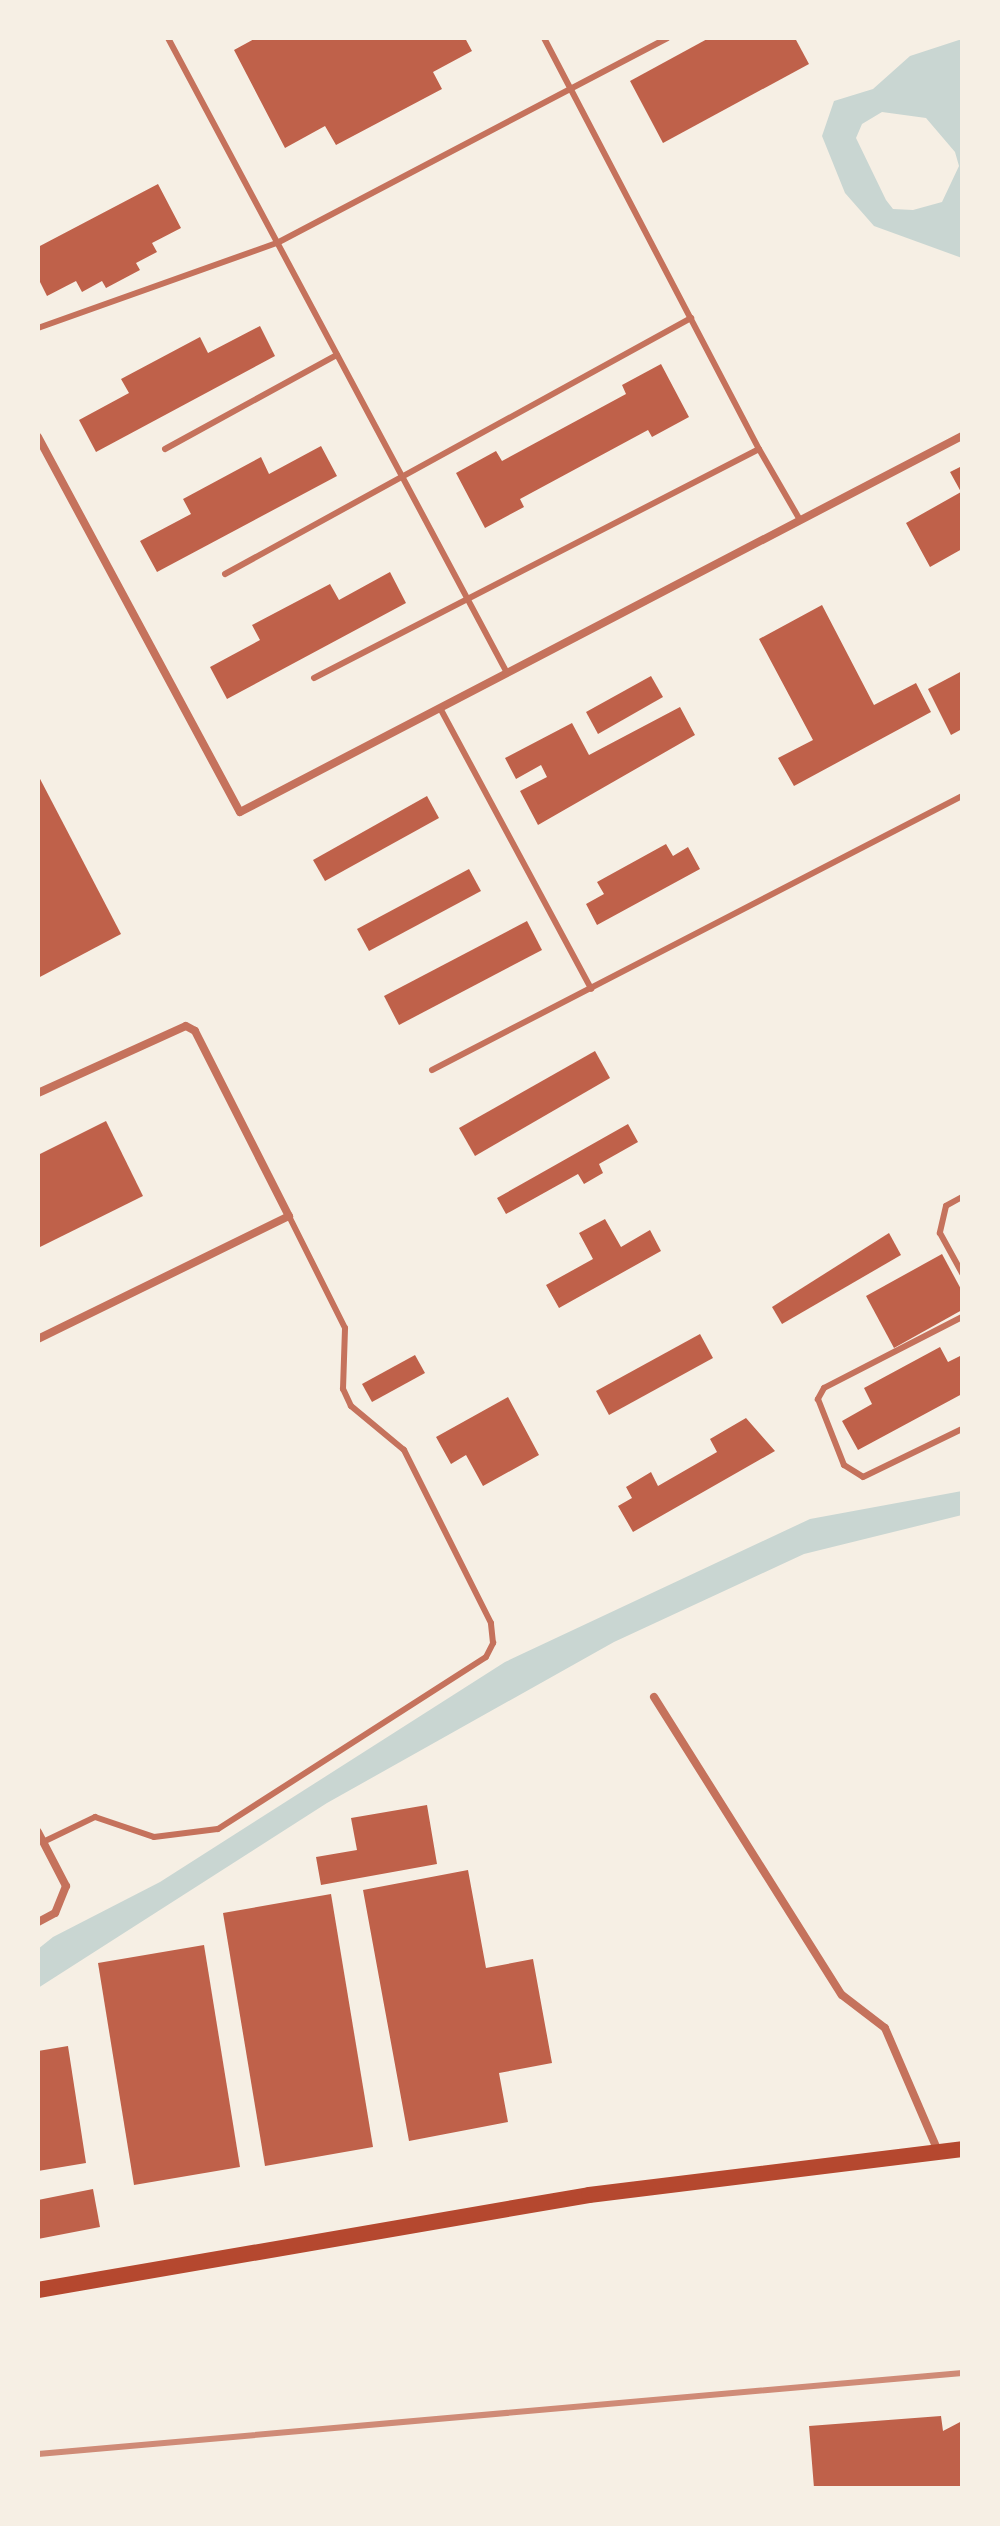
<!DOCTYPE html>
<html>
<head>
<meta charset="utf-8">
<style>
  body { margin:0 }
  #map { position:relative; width:1000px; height:2526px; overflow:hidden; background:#f6efe4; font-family:"Space Grotesk",sans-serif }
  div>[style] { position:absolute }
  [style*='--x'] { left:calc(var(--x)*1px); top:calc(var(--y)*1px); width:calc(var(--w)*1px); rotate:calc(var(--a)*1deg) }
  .water>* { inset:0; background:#c9d6d2 }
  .building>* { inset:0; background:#bf614a }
  .service>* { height:6px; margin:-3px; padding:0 3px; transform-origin:3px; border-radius:3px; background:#c5725c }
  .minor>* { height:8px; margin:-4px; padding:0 4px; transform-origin:4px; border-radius:4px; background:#c5725c }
  .secondary>* { height:16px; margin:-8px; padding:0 8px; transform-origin:8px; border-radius:8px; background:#b5482f }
  .rail>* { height:6px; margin:-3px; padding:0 3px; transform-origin:3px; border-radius:3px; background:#cf8b77 }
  span { translate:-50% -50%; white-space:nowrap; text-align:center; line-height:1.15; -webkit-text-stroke:6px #f6efe4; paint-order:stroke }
  .frame { position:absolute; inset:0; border:40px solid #f6efe4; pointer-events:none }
</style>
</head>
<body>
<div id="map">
  <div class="water">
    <i style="clip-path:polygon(evenodd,962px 39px,962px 258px,874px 226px,845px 193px,822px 136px,834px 101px,873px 89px,910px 56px,962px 39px,882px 112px,926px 118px,955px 152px,959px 166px,942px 202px,913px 210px,893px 209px,886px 200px,856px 138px,862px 124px,882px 112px)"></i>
    <i style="clip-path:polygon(962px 1491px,962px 1515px,804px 1554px,614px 1642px,327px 1803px,38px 1988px,38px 1949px,53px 1937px,160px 1882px,505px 1662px,810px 1519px)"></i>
  </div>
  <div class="building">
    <i style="clip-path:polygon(256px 38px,465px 38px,472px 51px,433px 72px,442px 89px,336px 145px,325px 126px,285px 148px,234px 50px)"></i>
    <i style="clip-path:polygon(709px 38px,795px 38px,809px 64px,663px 143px,630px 81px)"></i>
    <i style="clip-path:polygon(158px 184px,181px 228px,152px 243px,157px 252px,136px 263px,140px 270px,106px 288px,102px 281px,82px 292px,76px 281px,47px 296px,38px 278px,38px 247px)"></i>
    <i style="clip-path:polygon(260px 326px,275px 356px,96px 452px,79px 420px,129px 393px,121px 379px,200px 337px,208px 353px)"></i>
    <i style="clip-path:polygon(661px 364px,689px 417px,652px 437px,648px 430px,520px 499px,524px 507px,485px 528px,456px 473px,496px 451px,502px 461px,626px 394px,622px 385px)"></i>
    <i style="clip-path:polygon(321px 446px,337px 476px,157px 572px,140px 541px,191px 514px,183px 499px,261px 457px,269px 474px)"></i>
    <i style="clip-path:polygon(962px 466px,962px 549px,930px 567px,906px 523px,961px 492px,950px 472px)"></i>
    <i style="clip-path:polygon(390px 572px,406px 603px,227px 699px,210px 667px,260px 640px,252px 625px,330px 584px,339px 600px)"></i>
    <i style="clip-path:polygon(822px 605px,874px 705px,916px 683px,931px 712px,794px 786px,778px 758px,813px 740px,759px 639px)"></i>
    <i style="clip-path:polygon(962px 671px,962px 729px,951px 735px,928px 689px)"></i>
    <i style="clip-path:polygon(651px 676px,663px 697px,598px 734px,586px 712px)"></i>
    <i style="clip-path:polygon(680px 707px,695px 735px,538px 825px,520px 791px,547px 777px,541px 765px,516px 779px,505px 758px,572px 723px,589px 755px)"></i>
    <i style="clip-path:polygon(38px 775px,121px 934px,38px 978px)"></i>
    <i style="clip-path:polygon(427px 796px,439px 818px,325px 881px,313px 860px)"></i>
    <i style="clip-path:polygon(666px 844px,673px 856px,688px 847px,700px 869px,597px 925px,586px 904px,604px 894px,597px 882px)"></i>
    <i style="clip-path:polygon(469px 869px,481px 891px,369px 951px,357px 929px)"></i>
    <i style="clip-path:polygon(527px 921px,542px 950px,399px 1025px,384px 996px)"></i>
    <i style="clip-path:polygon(595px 1051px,610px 1078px,475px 1156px,459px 1128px)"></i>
    <i style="clip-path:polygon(106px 1121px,143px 1196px,38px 1248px,38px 1155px)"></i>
    <i style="clip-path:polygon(628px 1124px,638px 1142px,599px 1164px,603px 1173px,584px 1184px,578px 1174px,506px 1214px,497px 1198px)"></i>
    <i style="clip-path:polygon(605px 1219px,621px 1247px,650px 1230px,661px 1251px,559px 1308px,546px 1285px,593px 1259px,579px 1233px)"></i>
    <i style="clip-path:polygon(889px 1233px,901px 1255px,782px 1324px,772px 1307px)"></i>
    <i style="clip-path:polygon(942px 1254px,962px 1291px,962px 1310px,894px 1348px,866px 1296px)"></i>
    <i style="clip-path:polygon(700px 1334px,713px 1358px,609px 1415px,596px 1391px)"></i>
    <i style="clip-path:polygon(940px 1347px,948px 1362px,962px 1355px,962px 1394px,858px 1450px,842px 1421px,872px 1404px,864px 1388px)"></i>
    <i style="clip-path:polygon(415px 1355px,425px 1373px,372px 1402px,362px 1384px)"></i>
    <i style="clip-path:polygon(508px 1397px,539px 1455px,483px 1486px,466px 1455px,451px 1464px,436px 1437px)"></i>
    <i style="clip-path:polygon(746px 1418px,775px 1451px,633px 1532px,618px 1506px,632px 1498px,626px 1487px,651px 1472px,658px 1486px,717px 1452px,710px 1439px)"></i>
    <i style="clip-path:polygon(427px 1805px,437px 1864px,321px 1885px,316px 1857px,357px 1850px,351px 1818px)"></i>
    <i style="clip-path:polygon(468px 1870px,486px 1968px,533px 1959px,552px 2063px,499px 2073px,508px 2122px,409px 2141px,363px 1890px)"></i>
    <i style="clip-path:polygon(331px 1894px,373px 2147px,265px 2166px,223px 1913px)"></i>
    <i style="clip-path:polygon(204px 1945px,240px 2167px,134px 2185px,98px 1963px)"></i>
    <i style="clip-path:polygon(68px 2046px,86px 2163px,38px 2171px,38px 2051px)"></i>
    <i style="clip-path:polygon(93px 2189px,100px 2227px,38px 2239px,38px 2200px)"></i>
    <i style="clip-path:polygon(941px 2416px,943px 2431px,962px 2421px,962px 2488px,814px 2488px,809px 2426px)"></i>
  </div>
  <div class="service">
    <i style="--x:168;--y:38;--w:720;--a:61.9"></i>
    <i style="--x:544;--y:38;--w:464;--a:62.4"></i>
    <i style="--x:38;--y:328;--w:254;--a:-19.6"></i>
    <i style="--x:277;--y:243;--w:441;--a:-27.7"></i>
    <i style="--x:165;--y:449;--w:196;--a:-28.7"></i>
    <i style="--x:225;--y:574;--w:532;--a:-28.78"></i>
    <i style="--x:314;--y:678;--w:500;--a:-27.23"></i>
    <i style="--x:759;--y:449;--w:82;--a:60"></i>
    <i style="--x:440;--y:708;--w:319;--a:61.7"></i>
    <i style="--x:432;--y:1070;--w:597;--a:-27.34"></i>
    <i style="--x:962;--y:1197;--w:18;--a:151"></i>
    <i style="--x:946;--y:1206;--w:28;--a:103"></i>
    <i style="--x:940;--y:1233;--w:46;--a:61.2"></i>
    <i style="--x:962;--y:1317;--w:155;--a:152.8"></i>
    <i style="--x:824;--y:1388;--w:13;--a:119"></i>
    <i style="--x:818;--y:1399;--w:71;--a:68.5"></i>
    <i style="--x:844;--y:1465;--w:22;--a:32"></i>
    <i style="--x:863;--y:1477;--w:110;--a:-25.9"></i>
    <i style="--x:43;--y:1842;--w:58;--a:-25.7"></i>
    <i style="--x:95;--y:1817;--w:62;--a:18.7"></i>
    <i style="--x:154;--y:1837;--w:64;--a:-7.1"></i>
    <i style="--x:218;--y:1829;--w:318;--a:-32.7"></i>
    <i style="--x:486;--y:1657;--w:16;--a:-63"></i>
    <i style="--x:493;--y:1643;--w:20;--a:-96"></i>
    <i style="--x:491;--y:1623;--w:194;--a:-116.7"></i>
    <i style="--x:404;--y:1450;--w:69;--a:-140.3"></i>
    <i style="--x:351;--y:1406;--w:19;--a:-115"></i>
    <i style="--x:343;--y:1389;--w:61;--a:-88.1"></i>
    <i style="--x:345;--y:1328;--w:125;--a:-116.6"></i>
  </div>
  <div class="minor">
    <i style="--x:38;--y:437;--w:426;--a:61.7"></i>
    <i style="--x:240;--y:812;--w:814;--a:-27.51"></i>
    <i style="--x:38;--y:1093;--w:162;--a:-24.4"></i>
    <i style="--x:186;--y:1026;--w:10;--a:29"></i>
    <i style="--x:195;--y:1031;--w:208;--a:63.1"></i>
    <i style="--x:289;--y:1216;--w:280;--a:153.9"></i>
    <i style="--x:654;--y:1697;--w:352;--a:57.8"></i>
    <i style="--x:842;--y:1995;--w:54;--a:37.5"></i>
    <i style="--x:885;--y:2028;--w:134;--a:66.7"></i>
    <i style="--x:38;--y:1832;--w:61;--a:62.6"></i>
    <i style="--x:66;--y:1886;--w:29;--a:112"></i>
    <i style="--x:55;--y:1913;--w:19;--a:152"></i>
  </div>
  <div class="secondary">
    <i style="--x:38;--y:2290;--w:559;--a:-9.78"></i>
    <i style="--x:589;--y:2195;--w:376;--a:-7"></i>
  </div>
  <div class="rail">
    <i style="--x:38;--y:2454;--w:928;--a:-5.01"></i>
  </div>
  <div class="frame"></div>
</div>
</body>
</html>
